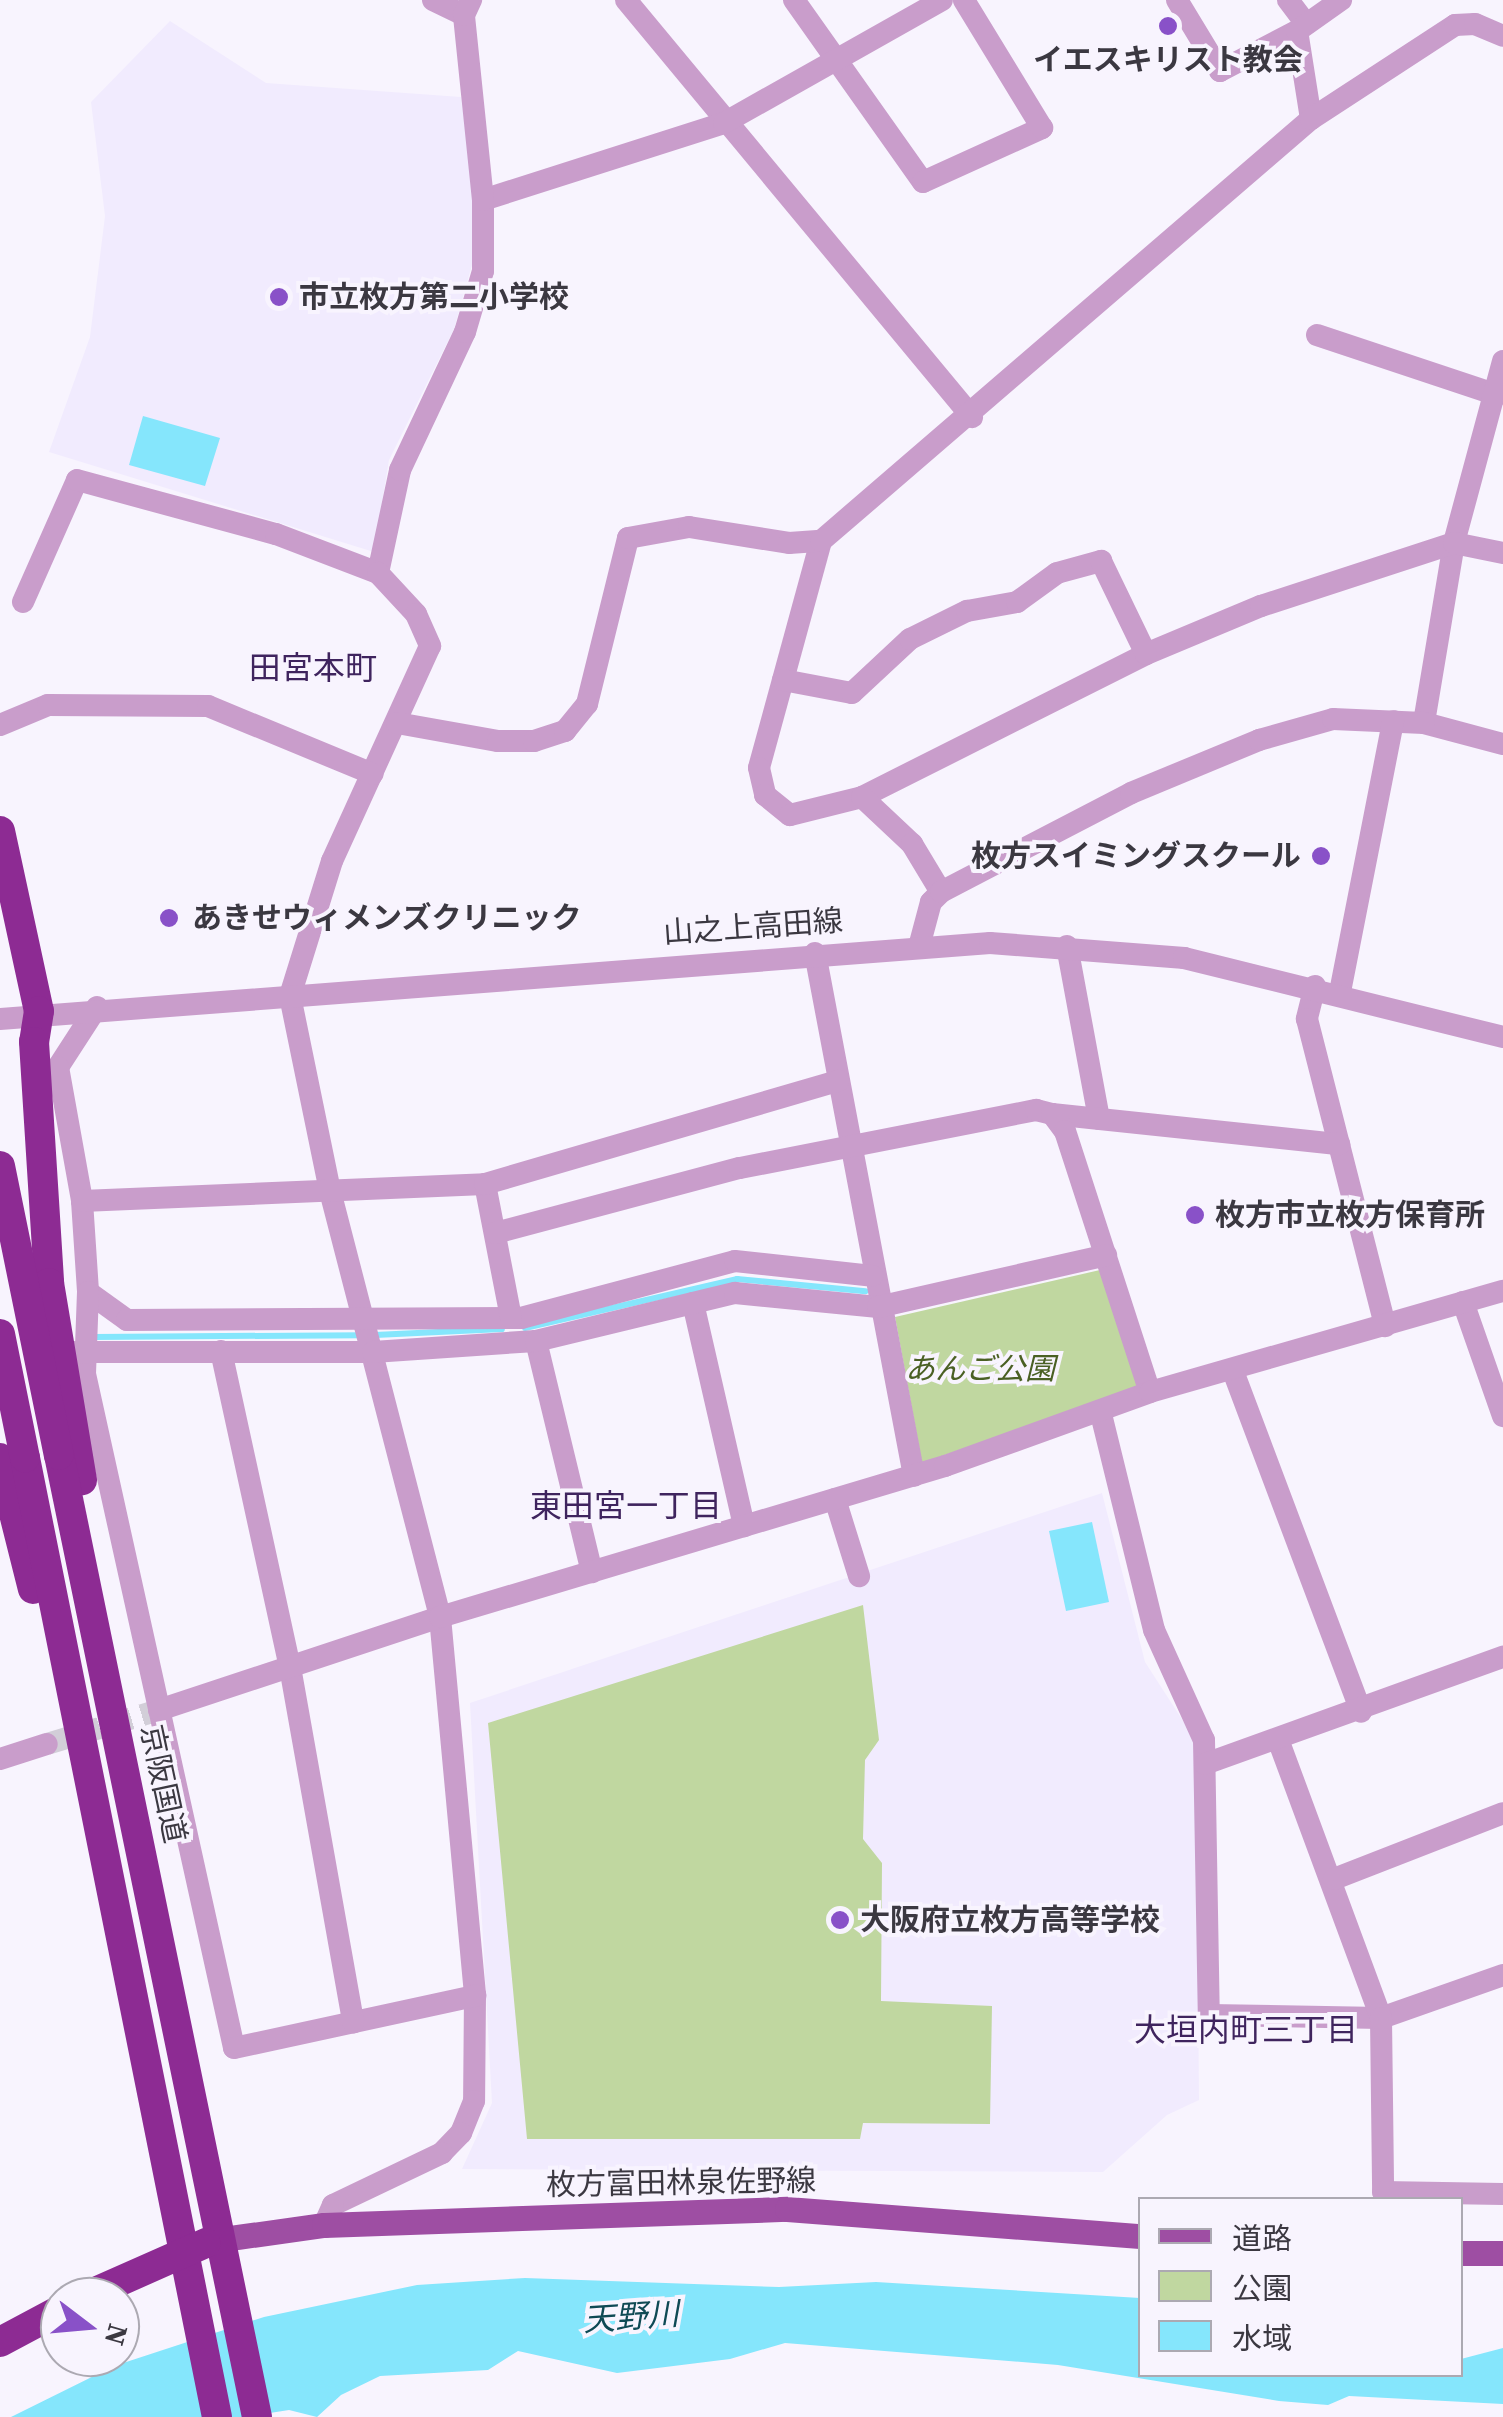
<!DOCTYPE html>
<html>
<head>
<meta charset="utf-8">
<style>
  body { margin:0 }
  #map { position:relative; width:1503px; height:2417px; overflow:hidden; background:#f8f4fe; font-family:"Source Serif 4","Noto Sans JP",serif }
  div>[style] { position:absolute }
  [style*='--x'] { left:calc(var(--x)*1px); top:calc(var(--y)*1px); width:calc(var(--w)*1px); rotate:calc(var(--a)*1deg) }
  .built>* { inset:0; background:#f1ebfe }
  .green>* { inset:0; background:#c0d7a0 }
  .water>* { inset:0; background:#85e6fc }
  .stream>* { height:6px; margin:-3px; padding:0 3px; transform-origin:3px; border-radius:3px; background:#85e6fc }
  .minor-tunnel>* { height:22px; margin-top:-11px; transform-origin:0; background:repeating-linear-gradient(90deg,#d2ced8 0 22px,transparent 0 33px) }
  .minor>* { height:22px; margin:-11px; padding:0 11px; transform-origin:11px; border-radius:11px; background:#c99dcb }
  .major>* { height:25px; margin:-12.5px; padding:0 12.5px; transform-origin:12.5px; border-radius:12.5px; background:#9e4ea3 }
  .highway>* { height:30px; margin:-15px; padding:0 15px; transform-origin:15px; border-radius:15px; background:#8d2b93 }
  .highway-bridge>* { height:30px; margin:-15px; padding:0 15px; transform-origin:15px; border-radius:15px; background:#8d2b93 }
  .dots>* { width:28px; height:28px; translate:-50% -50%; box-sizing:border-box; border:5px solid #f8f4fe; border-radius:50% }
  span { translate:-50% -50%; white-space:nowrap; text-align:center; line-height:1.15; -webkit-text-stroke:8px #f8f4fe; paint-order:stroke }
  .poi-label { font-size:30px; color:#3b3841; font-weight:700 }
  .left { translate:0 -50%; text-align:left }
  .right { translate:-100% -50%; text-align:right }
  .street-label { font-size:30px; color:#3b3841 }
  .park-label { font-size:30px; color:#4a6024; font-style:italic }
  .neighbourhood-label { font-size:32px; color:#3f245e }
  .water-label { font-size:32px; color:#0f4a55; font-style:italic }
  .legend { position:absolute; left:1138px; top:2197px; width:325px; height:180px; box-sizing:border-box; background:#f8f4fe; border:2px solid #aca9b2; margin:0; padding:12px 18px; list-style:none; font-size:30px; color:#3b3841 }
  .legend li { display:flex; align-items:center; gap:20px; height:50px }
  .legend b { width:50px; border:2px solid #aca9b2 }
  .north { position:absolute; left:40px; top:2277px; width:100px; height:100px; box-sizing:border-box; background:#f8f4fe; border:2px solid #aca9b2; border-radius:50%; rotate:106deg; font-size:28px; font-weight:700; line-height:40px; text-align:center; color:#3b3841 }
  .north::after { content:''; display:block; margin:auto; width:35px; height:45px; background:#8951c8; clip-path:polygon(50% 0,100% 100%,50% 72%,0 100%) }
</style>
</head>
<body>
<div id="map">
  <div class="built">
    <i style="clip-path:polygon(170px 21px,266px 83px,461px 97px,474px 191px,472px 265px,454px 329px,389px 460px,374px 552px,49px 452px,90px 337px,105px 216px,91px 102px)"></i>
    <i style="clip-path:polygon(1102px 1493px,1145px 1662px,1196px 1741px,1199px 2100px,1167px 2115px,1103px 2172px,462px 2169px,492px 2103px,470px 1703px)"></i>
  </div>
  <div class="green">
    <i style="clip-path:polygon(1100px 1270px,1140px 1387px,922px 1463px,895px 1317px)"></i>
    <i style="clip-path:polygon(863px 1605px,879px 1740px,865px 1760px,863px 1839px,882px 1863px,881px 2001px,992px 2006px,990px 2124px,863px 2123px,860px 2139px,527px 2139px,488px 1723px)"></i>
  </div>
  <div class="water">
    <i style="clip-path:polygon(143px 416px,220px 438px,205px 486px,129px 465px)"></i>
    <i style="clip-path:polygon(1092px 1522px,1109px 1602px,1066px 1611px,1049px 1531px)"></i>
    <i style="clip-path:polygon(525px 2278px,779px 2287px,876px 2282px,1140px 2298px,1140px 2374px,1460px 2374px,1461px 2359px,1503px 2348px,1503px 2404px,1349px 2396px,1328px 2405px,1279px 2401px,1058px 2365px,785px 2343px,730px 2359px,617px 2373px,518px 2351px,488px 2370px,380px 2376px,341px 2395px,317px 2417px,289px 2410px,244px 2417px,11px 2417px,114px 2366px,264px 2317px,417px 2285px)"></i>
  </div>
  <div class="stream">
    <i style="--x:525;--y:1328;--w:218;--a:-13"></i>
    <i style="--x:737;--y:1279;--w:129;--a:5.4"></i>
    <i style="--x:375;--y:1335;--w:127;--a:-2.7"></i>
    <i style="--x:94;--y:1337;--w:268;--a:-0.4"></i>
  </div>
  <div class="minor-tunnel">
    <i style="--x:47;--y:1744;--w:117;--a:-16.9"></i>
  </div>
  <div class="minor">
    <i style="--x:433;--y:0;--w:34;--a:26"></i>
    <i style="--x:626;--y:0;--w:542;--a:50.32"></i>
    <i style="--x:794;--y:0;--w:223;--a:54.7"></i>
    <i style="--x:923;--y:182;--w:131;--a:-24.4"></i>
    <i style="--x:1042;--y:128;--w:150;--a:-121.4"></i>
    <i style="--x:1177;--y:0;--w:83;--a:58.8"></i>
    <i style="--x:1220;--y:71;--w:87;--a:-27.5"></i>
    <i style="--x:1288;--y:0;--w:30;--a:53"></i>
    <i style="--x:1311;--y:119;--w:89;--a:-99"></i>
    <i style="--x:1297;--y:31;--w:54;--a:-35.2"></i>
    <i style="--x:483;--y:200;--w:253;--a:-17.7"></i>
    <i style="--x:724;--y:123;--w:250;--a:-29.4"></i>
    <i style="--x:1317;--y:335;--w:190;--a:18.4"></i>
    <i style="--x:1503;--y:361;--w:188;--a:105.1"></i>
    <i style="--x:1454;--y:543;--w:182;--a:99.5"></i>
    <i style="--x:1424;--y:723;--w:82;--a:14.9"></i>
    <i style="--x:821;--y:541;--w:235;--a:105.3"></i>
    <i style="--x:759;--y:768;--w:28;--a:77"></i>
    <i style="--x:765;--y:795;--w:32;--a:39"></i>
    <i style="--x:790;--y:815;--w:74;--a:-14"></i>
    <i style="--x:862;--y:797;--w:318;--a:-26.7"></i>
    <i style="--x:1146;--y:654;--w:125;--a:-22.7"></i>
    <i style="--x:1261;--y:606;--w:203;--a:-18.1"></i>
    <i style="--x:1454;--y:543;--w:50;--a:11.5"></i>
    <i style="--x:378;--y:573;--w:105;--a:-77.9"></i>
    <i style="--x:400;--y:470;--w:153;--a:-64.8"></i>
    <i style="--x:465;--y:332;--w:64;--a:-73.6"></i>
    <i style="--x:483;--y:271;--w:71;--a:-90"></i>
    <i style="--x:483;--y:200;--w:186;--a:-95.9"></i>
    <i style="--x:464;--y:15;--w:17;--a:-65"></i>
    <i style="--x:23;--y:602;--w:133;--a:-66.1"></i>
    <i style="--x:77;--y:480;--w:206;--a:15.2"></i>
    <i style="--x:276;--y:534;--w:109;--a:20.9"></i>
    <i style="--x:378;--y:573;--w:56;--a:47.2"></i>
    <i style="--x:416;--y:614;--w:35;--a:66"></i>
    <i style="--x:430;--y:646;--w:236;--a:114.5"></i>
    <i style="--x:332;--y:861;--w:141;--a:107.3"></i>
    <i style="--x:290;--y:996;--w:199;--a:78.4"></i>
    <i style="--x:330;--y:1191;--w:440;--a:75.5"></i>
    <i style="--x:440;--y:1617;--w:380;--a:84.7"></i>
    <i style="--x:475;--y:1995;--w:106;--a:90.5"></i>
    <i style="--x:474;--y:2101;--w:35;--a:112"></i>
    <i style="--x:461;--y:2133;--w:28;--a:134"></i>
    <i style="--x:442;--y:2153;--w:121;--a:154.5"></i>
    <i style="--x:333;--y:2205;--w:22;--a:114"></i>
    <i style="--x:783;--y:680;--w:70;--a:10.7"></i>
    <i style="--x:852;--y:693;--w:79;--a:-43"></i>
    <i style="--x:910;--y:639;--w:64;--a:-26.2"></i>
    <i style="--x:967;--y:611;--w:51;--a:-10.2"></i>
    <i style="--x:1017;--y:602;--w:49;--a:-35.9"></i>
    <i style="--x:1057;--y:573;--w:46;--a:-15.3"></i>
    <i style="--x:1101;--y:561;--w:103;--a:64.2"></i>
    <i style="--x:397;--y:723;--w:103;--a:10.1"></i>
    <i style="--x:498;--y:741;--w:36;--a:0"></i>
    <i style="--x:534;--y:741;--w:33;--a:-18"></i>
    <i style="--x:565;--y:731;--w:35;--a:-51"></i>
    <i style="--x:587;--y:704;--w:171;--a:-76.1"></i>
    <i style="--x:628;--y:538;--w:62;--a:-10.2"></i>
    <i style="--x:689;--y:527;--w:101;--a:9.1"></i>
    <i style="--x:789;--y:543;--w:32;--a:-4"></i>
    <i style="--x:821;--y:541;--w:647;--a:-40.74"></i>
    <i style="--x:1311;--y:119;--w:172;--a:-33.1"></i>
    <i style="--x:1455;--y:25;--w:20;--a:-3"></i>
    <i style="--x:1475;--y:24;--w:30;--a:23"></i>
    <i style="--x:0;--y:725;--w:52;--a:-22.6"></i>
    <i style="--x:48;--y:705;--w:160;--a:0.4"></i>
    <i style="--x:208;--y:706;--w:178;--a:22.4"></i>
    <i style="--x:862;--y:797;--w:69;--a:43.2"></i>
    <i style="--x:912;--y:844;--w:56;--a:58.9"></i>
    <i style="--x:920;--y:943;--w:42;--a:-75"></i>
    <i style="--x:931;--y:902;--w:14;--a:-45"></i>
    <i style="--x:941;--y:892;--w:214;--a:-27.5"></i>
    <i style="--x:1131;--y:793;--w:139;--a:-22.5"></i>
    <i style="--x:1259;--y:740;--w:77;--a:-15.8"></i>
    <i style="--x:1333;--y:719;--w:91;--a:2.5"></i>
    <i style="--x:1067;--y:946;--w:176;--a:79.5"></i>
    <i style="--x:815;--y:953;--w:532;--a:79.28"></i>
    <i style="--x:1315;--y:986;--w:34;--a:104"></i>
    <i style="--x:1307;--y:1019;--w:317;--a:75.7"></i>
    <i style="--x:1340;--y:992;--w:276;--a:-78.9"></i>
    <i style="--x:97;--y:1007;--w:72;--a:123"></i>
    <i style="--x:58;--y:1067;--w:136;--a:79.8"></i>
    <i style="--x:82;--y:1201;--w:91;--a:86.2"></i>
    <i style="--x:88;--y:1292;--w:48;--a:35.7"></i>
    <i style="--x:127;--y:1320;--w:394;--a:-0.3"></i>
    <i style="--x:521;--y:1318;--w:221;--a:-14.9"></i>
    <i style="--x:735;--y:1261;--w:138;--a:6.2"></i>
    <i style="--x:0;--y:1019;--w:993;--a:-4.39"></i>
    <i style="--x:990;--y:943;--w:195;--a:4.4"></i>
    <i style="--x:1184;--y:958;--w:329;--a:13.9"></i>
    <i style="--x:1052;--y:1114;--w:289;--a:6"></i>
    <i style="--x:485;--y:1184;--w:136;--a:79"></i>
    <i style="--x:82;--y:1201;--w:403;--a:-2.4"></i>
    <i style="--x:485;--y:1184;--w:368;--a:-16.3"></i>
    <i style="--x:495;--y:1233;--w:253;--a:-14.9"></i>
    <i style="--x:740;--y:1168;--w:302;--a:-11.1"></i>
    <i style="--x:1036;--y:1110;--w:16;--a:14"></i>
    <i style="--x:1052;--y:1114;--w:21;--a:53"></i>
    <i style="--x:1065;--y:1131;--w:274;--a:72"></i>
    <i style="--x:88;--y:1292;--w:82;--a:92.1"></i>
    <i style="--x:85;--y:1374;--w:690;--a:77.53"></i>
    <i style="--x:234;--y:2048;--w:247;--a:-12.2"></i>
    <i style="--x:1463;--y:1302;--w:121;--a:70.7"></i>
    <i style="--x:693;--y:1303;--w:229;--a:77.1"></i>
    <i style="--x:536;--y:1341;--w:238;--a:76.4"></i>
    <i style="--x:221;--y:1351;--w:323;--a:77.7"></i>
    <i style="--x:290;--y:1667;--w:361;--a:79.9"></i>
    <i style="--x:70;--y:1352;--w:303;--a:0"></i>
    <i style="--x:373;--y:1352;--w:163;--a:-3.9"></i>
    <i style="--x:536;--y:1341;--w:205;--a:-13.6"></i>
    <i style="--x:735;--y:1293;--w:144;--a:5.6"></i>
    <i style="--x:878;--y:1307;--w:234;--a:-12.8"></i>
    <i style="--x:1233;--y:1371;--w:364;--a:69.4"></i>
    <i style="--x:1101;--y:1414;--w:222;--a:76.2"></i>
    <i style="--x:1154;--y:1630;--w:121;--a:65.6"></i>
    <i style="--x:1204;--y:1740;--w:275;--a:89"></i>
    <i style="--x:1209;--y:2015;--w:172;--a:1"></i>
    <i style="--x:1381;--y:2018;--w:129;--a:-19.4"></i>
    <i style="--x:835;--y:1499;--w:81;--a:72.7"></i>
    <i style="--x:159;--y:1710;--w:296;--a:-18.3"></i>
    <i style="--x:440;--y:1617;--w:527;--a:-16.65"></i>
    <i style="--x:945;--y:1466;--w:218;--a:-19.8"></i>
    <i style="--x:1150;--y:1392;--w:367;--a:-16"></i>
    <i style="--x:1279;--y:1742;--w:294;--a:69.7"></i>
    <i style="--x:1381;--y:2018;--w:174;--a:89.3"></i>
    <i style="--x:1383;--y:2192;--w:120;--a:1"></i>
    <i style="--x:0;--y:1759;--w:49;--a:-17.7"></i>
    <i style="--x:1205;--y:1764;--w:317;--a:-19.8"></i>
    <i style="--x:1334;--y:1879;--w:181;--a:-21.3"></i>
  </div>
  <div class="major">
    <i style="--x:223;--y:2239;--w:102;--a:-7.9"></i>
    <i style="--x:324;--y:2225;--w:463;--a:-2"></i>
    <i style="--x:787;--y:2209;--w:354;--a:4.4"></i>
    <i style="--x:1460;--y:2253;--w:43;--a:0"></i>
  </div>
  <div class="highway">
    <i style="--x:0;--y:831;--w:184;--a:77.8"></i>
    <i style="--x:39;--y:1011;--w:31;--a:99"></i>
    <i style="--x:34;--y:1042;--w:241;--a:86.4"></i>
    <i style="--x:49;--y:1283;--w:200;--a:80.5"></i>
    <i style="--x:59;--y:1455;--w:982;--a:78.37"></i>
    <i style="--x:0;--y:1458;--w:135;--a:75.9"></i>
    <i style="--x:25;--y:1458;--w:978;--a:78.68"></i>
    <i style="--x:84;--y:2297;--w:133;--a:-23.9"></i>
    <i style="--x:0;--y:2342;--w:68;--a:-28.1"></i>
  </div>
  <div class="highway-bridge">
    <i style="--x:0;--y:1166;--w:295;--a:78.5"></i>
    <i style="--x:0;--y:1334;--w:126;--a:78.6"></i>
  </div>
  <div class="dots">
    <i style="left:1168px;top:26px;background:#8951c8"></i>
    <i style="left:279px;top:297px;background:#8951c8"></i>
    <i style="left:1321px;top:856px;background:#8951c8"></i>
    <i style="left:169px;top:918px;background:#8951c8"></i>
    <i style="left:1195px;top:1215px;background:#8951c8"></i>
    <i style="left:840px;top:1920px;background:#8951c8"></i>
  </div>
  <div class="poi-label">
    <span style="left:1168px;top:60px">イエスキリスト教会</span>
    <span class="left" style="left:299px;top:297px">市立枚方第二小学校</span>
    <span class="right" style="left:1301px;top:856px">枚方スイミングスクール</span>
    <span class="left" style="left:192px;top:918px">あきせウィメンズクリニック</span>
    <span class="left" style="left:1215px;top:1215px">枚方市立枚方保育所</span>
    <span class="left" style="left:860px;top:1920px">大阪府立枚方高等学校</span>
  </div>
  <div class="street-label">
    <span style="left:753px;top:927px;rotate:-4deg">山之上高田線</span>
    <span style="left:163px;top:1784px;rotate:78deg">京阪国道</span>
    <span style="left:681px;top:2183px;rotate:-1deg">枚方富田林泉佐野線</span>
  </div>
  <div class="park-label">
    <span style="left:980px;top:1369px">あんご公園</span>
  </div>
  <div class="neighbourhood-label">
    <span style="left:313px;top:668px">田宮本町</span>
    <span style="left:626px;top:1506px">東田宮一丁目</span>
    <span style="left:1246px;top:2030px">大垣内町三丁目</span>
  </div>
  <div class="water-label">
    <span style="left:631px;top:2317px;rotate:-4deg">天野川</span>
  </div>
  <ul class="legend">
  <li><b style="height:12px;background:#9e4ea3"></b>道路</li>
  <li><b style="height:28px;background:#c0d7a0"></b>公園</li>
  <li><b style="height:28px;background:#85e6fc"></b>水域</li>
  </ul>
  <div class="north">N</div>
</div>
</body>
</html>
